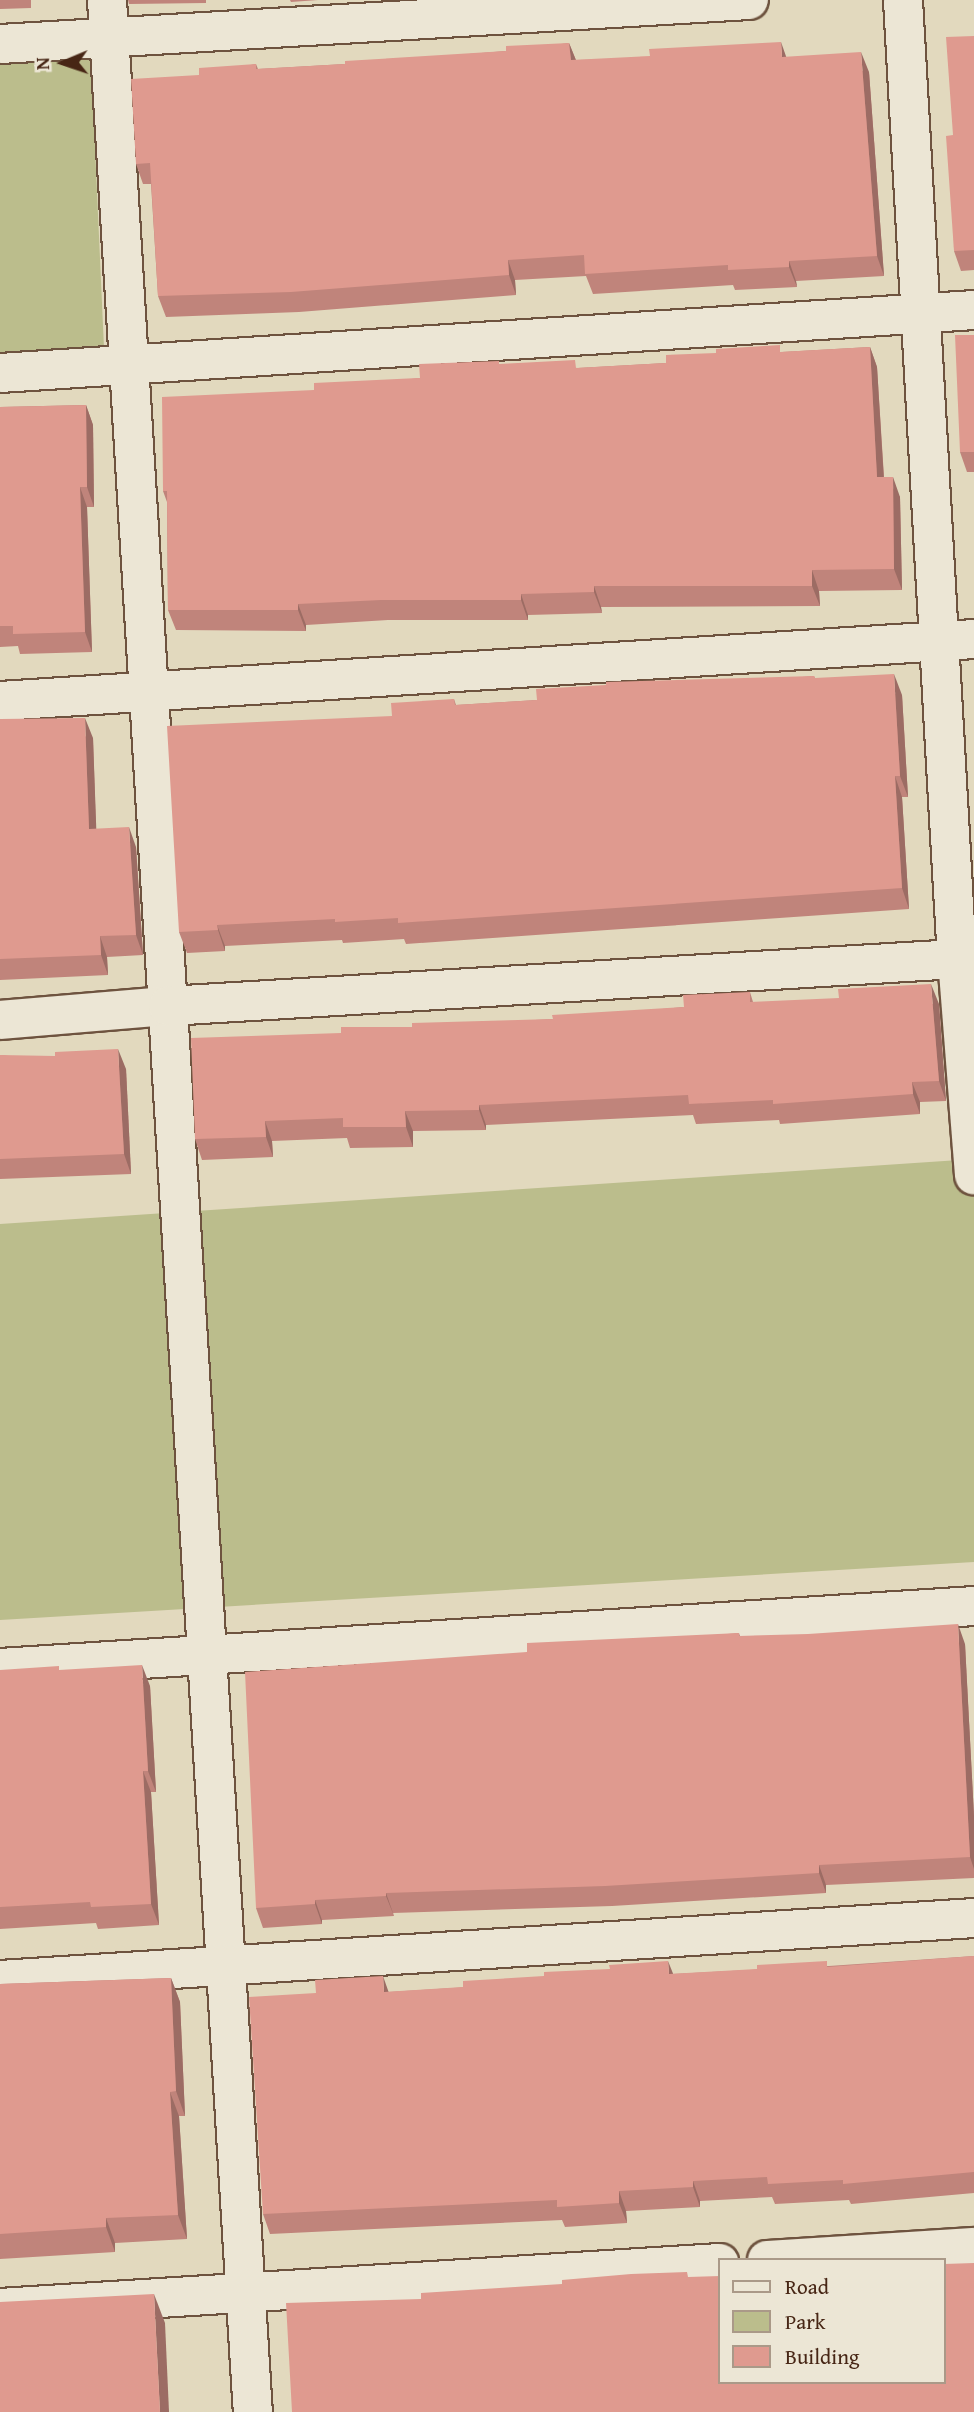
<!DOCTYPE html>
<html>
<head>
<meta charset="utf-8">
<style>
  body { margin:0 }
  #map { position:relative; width:974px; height:2412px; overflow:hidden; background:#e2d9be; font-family:"Gentium Book Plus",serif }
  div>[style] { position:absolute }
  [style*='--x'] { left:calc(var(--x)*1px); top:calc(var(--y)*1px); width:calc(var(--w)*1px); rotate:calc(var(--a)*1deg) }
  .green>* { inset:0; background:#bbbd8c }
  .roads { filter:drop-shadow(2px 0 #6e533f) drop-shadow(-2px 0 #6e533f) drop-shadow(0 2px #6e533f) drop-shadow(0 -2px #6e533f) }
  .minor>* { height:38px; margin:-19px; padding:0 19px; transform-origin:19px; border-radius:19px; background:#ece6d5 }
  .wall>* { inset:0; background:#c0847b }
  .shaded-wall>* { inset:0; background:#9c6c64 }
  .building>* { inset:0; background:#df9a8f }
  span { translate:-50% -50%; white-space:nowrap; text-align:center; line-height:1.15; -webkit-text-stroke:6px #ece6d5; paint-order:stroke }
  .legend { position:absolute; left:718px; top:2258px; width:228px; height:126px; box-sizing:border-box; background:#ece6d5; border:2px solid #a98; margin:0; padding:9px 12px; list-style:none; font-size:21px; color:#472615 }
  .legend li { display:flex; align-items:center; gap:14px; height:35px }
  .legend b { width:35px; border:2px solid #a98 }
  .north { position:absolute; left:28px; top:28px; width:70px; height:70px; -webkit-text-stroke:5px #ece6d5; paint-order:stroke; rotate:268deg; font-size:19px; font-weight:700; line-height:28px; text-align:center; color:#472615 }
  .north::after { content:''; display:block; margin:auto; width:24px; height:32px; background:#472615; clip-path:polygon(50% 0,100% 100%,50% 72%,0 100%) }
</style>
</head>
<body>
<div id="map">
  <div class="green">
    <i style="clip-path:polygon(91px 58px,104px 348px,0 354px,0 63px)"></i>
    <i style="clip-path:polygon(974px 1159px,974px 1562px,0 1620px,0 1224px)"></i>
  </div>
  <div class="roads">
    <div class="minor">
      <i style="--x:107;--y:0;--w:2416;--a:86.54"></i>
      <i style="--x:903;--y:0;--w:961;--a:86.78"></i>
      <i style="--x:957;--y:959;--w:217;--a:85.5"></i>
      <i style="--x:0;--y:44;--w:750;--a:-3.36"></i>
      <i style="--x:0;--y:373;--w:976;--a:-3.7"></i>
      <i style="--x:0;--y:701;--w:976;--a:-3.64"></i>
      <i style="--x:0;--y:1020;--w:169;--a:-4.8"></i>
      <i style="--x:168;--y:1006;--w:807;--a:-3.41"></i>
      <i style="--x:0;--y:1668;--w:976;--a:-3.64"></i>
      <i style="--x:0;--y:1980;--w:976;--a:-3.64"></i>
      <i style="--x:767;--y:2260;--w:207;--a:-3.6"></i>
      <i style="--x:0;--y:2308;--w:721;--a:-3.58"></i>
    </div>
  </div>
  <div class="wall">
    <i style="clip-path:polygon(0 0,31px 0,31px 8px,0 9px)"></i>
    <i style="clip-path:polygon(128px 0,206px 0,206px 3px,129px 4px)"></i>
    <i style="clip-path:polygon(290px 0,318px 0,291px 2px)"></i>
    <i style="clip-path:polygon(974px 36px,974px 270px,961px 271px,954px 251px,953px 135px)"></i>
    <i style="clip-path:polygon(569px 43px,576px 60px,786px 57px,869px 72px,884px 276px,796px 281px,797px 287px,735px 290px,733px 285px,593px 294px,586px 276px,515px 280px,516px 295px,299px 312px,166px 317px,158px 296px,151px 184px,143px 184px,136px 164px,199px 75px,256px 64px,258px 69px,345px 64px,506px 51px)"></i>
    <i style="clip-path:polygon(974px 335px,974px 472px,967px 472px,960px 452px)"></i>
    <i style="clip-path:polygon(870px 347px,877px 367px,884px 477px,900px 497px,902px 590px,819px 591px,820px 606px,601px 607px,602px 613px,528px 615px,528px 620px,388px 620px,306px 625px,306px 631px,176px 630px,168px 610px,167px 502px,163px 491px,314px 390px,420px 378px,500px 364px,578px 368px,666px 363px,782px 352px)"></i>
    <i style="clip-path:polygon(86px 405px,93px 425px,94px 507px,87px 507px,92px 652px,20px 654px,18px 646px,0 647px,0 407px)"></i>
    <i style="clip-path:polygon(814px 676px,815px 678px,902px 695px,908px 797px,902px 797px,909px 909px,406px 944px,404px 939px,343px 943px,342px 940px,225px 946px,225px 951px,187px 953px,179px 932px,392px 716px,454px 699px,456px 705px,537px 700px)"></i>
    <i style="clip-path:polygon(0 719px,93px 738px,96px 829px,136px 847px,143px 955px,107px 957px,108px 975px,0 980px)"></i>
    <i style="clip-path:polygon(750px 992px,753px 1002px,939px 1004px,946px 1101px,920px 1102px,920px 1114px,780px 1124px,779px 1120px,696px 1124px,693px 1115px,486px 1125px,486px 1130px,413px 1131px,413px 1147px,350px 1148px,347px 1138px,272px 1141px,273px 1157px,202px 1160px,195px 1139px,341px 1033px,412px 1027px,553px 1019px,684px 1007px)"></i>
    <i style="clip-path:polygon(0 1055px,126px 1069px,131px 1174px,0 1179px)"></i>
    <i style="clip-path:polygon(739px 1633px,740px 1636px,965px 1644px,974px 1816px,974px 1878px,826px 1885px,826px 1893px,612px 1906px,393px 1913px,394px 1916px,322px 1920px,322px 1924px,263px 1928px,256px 1908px,527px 1652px)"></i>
    <i style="clip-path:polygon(0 1670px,60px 1670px,150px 1686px,156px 1792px,151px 1792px,159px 1925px,98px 1929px,96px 1923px,0 1929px)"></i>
    <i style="clip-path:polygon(974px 1956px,974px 2193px,851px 2204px,849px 2200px,775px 2204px,772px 2197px,700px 2201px,700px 2207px,626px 2211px,627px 2223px,565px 2227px,562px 2220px,270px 2234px,263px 2214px,316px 1993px,389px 1992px,673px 1974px,829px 1966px)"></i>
    <i style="clip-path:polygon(171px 1978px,180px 2002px,185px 2116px,179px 2116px,187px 2239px,115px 2243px,115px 2252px,0 2259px,0 1984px)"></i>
  </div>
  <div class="shaded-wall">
    <i style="clip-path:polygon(781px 42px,788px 62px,782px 57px)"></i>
    <i style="clip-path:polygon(569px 43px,577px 63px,571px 60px)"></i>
    <i style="clip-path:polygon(861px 52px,869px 72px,884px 276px,877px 256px)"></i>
    <i style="clip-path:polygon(508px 260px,515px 280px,516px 295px,509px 275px)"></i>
    <i style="clip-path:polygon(789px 261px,796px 281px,797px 287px,789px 267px)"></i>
    <i style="clip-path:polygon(870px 347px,877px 367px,885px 498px,877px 477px)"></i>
    <i style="clip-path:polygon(86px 405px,93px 425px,94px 507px,87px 487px)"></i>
    <i style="clip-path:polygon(893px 477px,900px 497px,902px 590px,894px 569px)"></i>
    <i style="clip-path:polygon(80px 487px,87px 507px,92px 652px,85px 632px)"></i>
    <i style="clip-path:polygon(812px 570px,819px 591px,820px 606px,812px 586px)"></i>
    <i style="clip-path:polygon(594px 586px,601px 607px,602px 613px,594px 592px)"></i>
    <i style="clip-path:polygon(521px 594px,528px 615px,528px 620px,521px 600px)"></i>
    <i style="clip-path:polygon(298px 604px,306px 625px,306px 631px,298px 610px)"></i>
    <i style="clip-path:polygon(894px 674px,902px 695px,908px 797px,900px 776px)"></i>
    <i style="clip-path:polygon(85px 718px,93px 738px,97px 849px,89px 829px)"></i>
    <i style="clip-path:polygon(895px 776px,902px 797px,909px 909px,902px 888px)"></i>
    <i style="clip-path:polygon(129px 827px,136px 847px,143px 955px,136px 935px)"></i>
    <i style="clip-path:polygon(217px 925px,225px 946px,225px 951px,218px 930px)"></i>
    <i style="clip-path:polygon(100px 936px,107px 957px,108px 975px,101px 955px)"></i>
    <i style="clip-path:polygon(931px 984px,939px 1004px,946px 1101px,939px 1081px)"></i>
    <i style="clip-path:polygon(118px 1049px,126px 1069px,131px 1174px,124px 1154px)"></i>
    <i style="clip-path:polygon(912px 1082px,920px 1102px,920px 1114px,913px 1094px)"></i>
    <i style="clip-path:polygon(479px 1105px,486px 1125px,486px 1130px,479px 1110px)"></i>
    <i style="clip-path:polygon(405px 1111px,413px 1131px,413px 1147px,406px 1127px)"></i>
    <i style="clip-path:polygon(265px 1121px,272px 1141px,273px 1157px,266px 1137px)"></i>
    <i style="clip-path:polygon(958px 1624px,965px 1644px,974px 1816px,974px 1869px,970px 1857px)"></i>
    <i style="clip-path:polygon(142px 1665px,150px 1686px,156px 1792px,148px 1771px)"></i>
    <i style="clip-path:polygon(143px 1771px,151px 1792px,159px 1925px,151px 1904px)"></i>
    <i style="clip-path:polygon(819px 1865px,826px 1885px,826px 1893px,819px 1873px)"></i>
    <i style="clip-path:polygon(386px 1893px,393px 1913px,394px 1916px,386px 1896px)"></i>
    <i style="clip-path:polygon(315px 1900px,322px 1920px,322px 1924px,315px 1904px)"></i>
    <i style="clip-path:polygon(668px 1961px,676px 1981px,669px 1974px)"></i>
    <i style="clip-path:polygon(383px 1976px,390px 1996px,384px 1992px)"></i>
    <i style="clip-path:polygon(171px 1978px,180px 2002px,185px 2116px,176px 2091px)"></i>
    <i style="clip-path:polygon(170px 2092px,179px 2116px,187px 2239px,178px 2215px)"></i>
    <i style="clip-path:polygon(693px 2181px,700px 2201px,700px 2207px,693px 2187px)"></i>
    <i style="clip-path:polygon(619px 2191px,626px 2211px,627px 2223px,619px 2203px)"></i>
    <i style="clip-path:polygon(106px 2218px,115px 2243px,115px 2252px,106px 2227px)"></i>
    <i style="clip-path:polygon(154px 2294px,165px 2323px,169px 2412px,160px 2412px)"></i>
  </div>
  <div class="building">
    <i style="clip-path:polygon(974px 36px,974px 250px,954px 251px,946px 136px,953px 135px,946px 37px)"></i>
    <i style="clip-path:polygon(781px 42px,782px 57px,861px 52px,877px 256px,789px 261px,789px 267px,728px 270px,728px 265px,585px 274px,584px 255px,508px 260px,509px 275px,291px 292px,158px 296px,150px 163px,136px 164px,131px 79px,199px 75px,199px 68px,256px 64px,256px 69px,345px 64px,345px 61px,506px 51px,506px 46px,569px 43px,571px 60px,650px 56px,649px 49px)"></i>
    <i style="clip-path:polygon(955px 335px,974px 335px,974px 453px,974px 452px,960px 452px)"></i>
    <i style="clip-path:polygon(780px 345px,780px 352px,870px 347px,877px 477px,893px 477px,894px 569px,812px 570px,812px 586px,594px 586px,594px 592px,521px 594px,521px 600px,381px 600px,298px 604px,298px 610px,168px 610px,167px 491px,163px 491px,162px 397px,314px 390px,314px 383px,420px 378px,419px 364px,499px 361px,499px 364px,575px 360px,576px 368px,666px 363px,666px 355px,716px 353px,716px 349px)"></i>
    <i style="clip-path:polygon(86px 405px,87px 487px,80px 487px,85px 632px,13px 634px,13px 626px,0 626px,0 407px)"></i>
    <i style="clip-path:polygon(894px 674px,900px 776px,895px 776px,902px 888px,398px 923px,398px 918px,335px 922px,335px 919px,217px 925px,218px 930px,179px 932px,167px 726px,392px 716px,391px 703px,454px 699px,455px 705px,537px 700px,536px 689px,606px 685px,606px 682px,814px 676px,815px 678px)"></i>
    <i style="clip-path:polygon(85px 718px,89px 829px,129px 827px,136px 935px,100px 936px,101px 955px,0 959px,0 719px)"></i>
    <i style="clip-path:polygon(931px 984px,939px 1081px,912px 1082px,913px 1094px,773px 1104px,773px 1100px,689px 1104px,688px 1095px,479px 1105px,479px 1110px,405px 1111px,406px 1127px,343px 1127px,343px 1118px,265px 1121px,266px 1137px,195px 1139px,191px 1038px,341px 1033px,341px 1027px,412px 1027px,412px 1023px,553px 1019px,552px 1015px,684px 1007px,683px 995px,750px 992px,750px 1002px,839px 998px,838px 989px)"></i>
    <i style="clip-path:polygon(118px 1049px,124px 1154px,0 1159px,0 1055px,55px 1056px,55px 1052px)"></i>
    <i style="clip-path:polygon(958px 1624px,970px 1857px,819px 1865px,819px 1873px,605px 1886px,386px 1893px,386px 1896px,315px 1900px,315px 1904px,256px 1908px,245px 1672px,527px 1652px,527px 1643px,739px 1633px,739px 1636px,808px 1634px)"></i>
    <i style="clip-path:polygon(142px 1665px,148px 1771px,143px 1771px,151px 1904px,91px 1907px,90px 1902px,0 1907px,0 1670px,59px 1666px,59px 1670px)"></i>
    <i style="clip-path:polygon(974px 1956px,974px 2172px,843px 2184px,843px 2180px,768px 2184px,767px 2177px,693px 2181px,693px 2187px,619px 2191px,619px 2203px,557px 2207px,557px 2200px,263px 2214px,249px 1997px,316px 1993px,315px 1980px,383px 1976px,384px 1992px,463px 1987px,463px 1981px,544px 1976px,544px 1972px,610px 1969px,609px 1965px,668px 1961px,669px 1974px,757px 1969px,757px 1965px,827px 1961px,827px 1967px)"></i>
    <i style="clip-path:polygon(171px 1978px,176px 2091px,170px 2092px,178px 2215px,106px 2218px,106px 2227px,0 2234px,0 1984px)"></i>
    <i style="clip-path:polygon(974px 2263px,974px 2412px,292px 2412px,286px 2303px,421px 2299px,421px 2293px,562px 2284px,562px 2280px,631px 2274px,687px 2272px,688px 2277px,720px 2276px,720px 2382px,944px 2382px,944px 2264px)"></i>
    <i style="clip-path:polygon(154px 2294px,160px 2412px,0 2412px,0 2302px)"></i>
  </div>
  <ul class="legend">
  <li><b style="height:9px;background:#ece6d5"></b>Road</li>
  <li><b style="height:19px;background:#bbbd8c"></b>Park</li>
  <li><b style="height:19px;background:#df9a8f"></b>Building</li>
  </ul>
  <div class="north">N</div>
</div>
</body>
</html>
